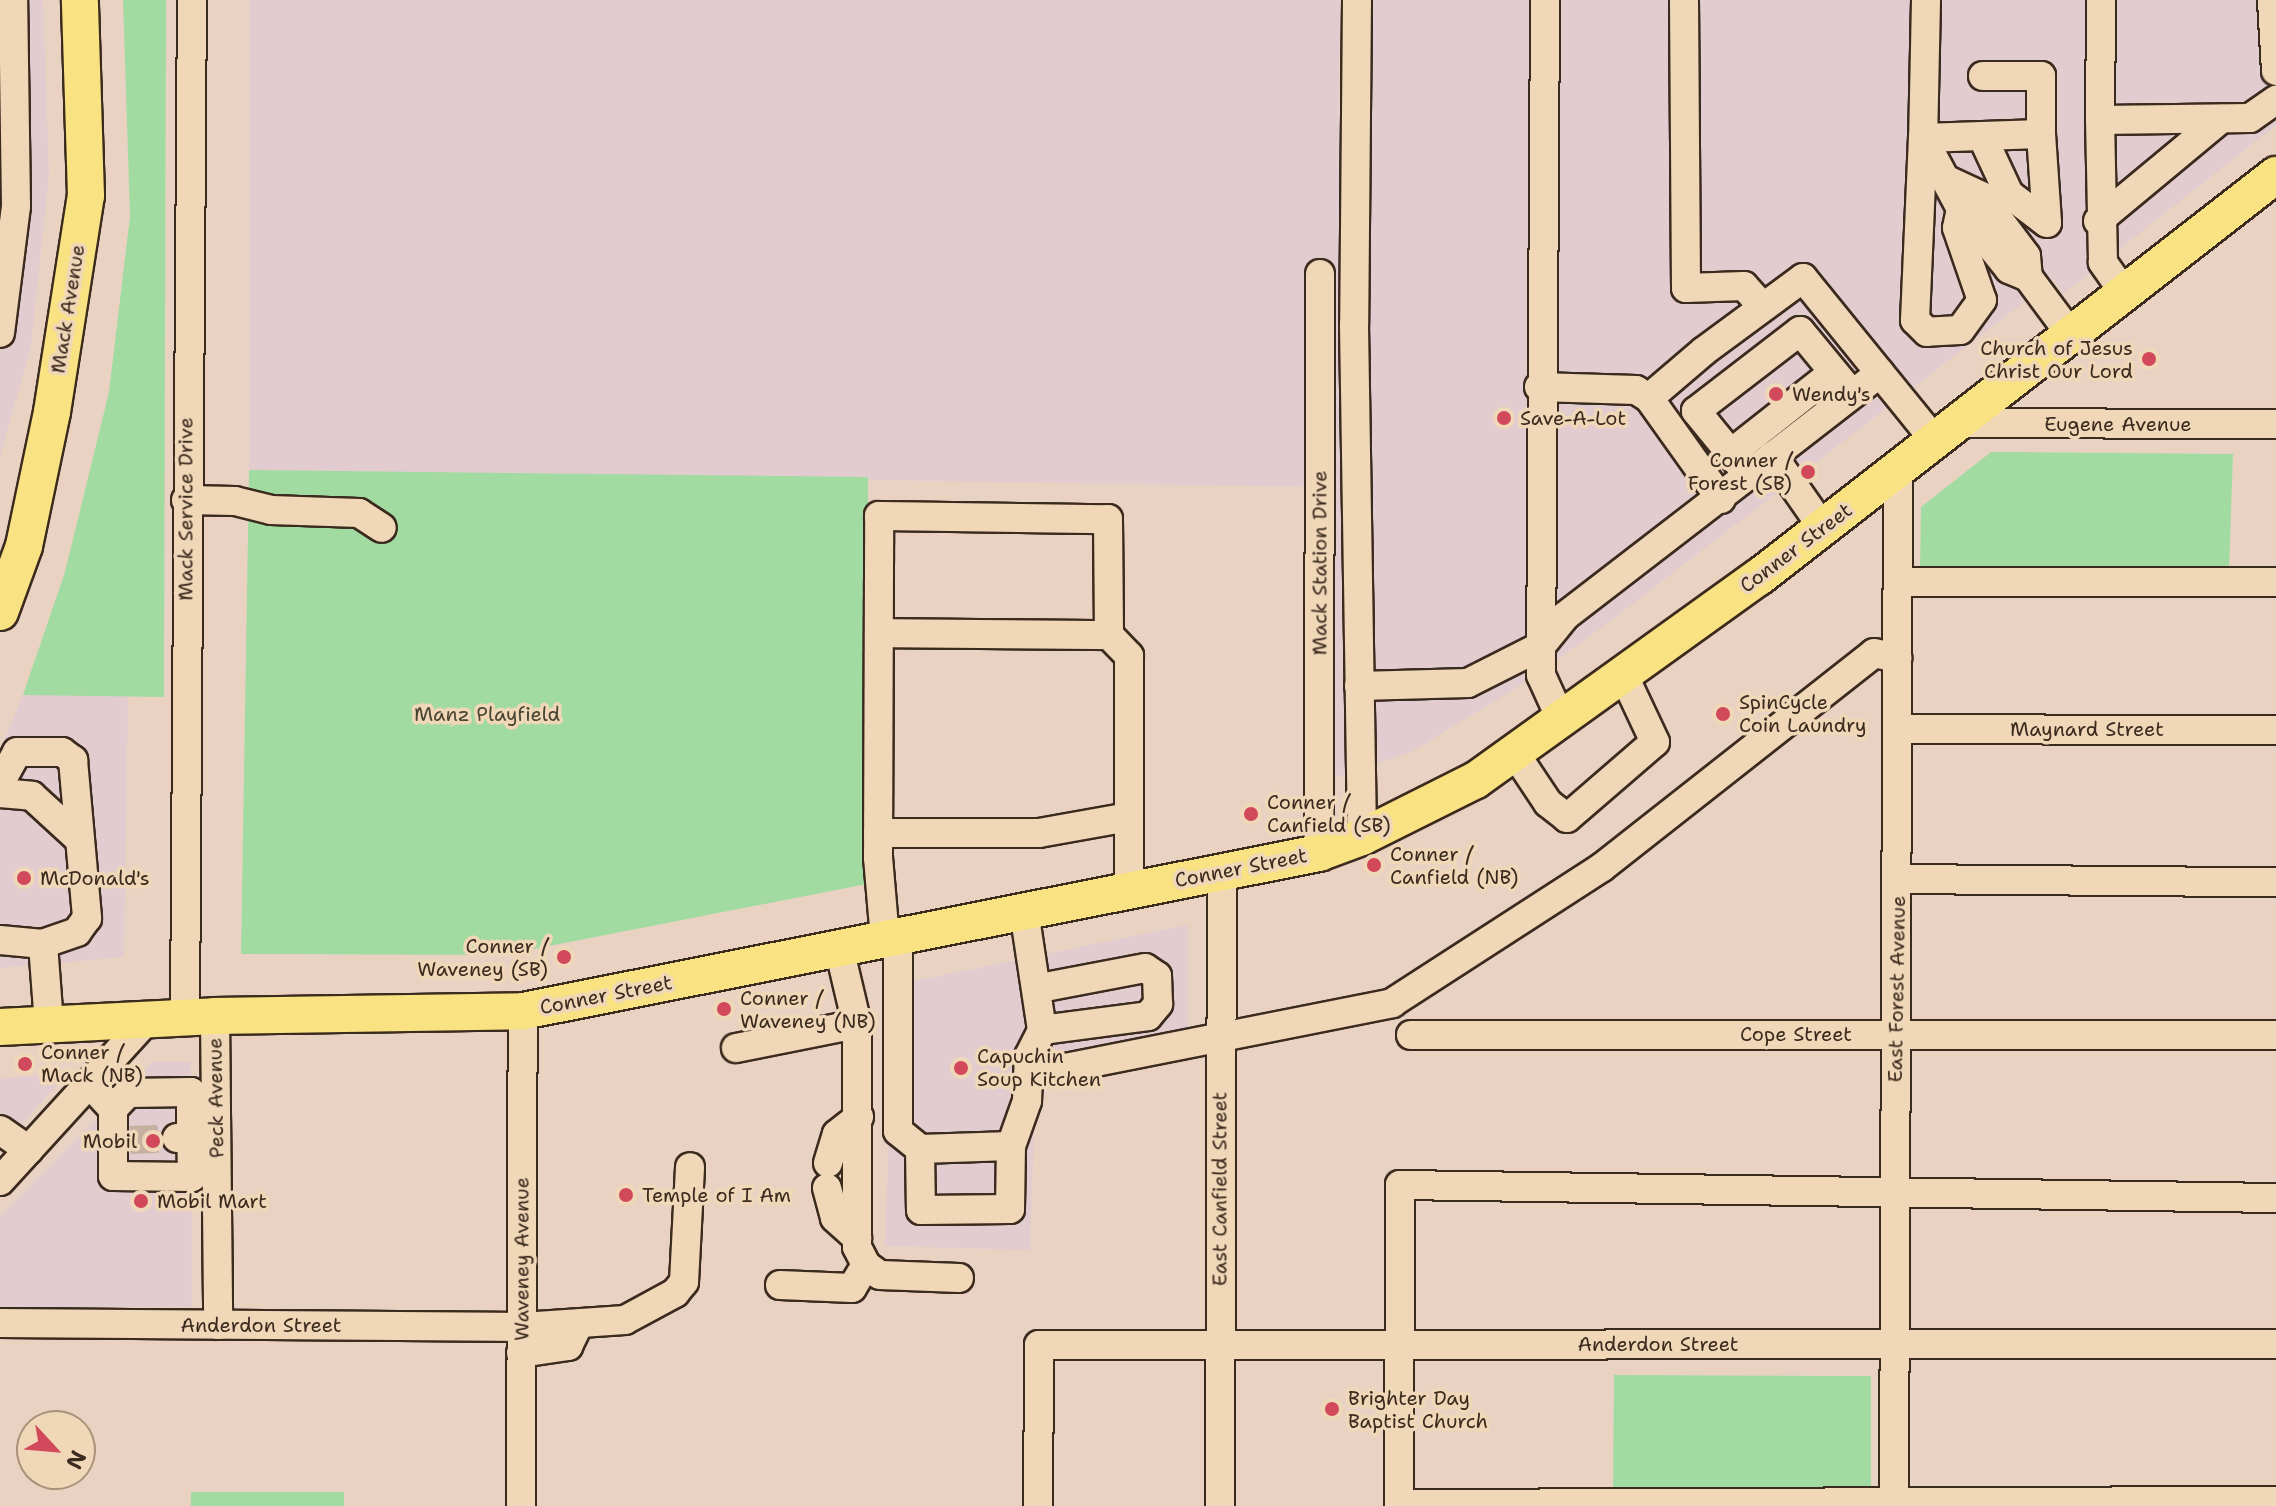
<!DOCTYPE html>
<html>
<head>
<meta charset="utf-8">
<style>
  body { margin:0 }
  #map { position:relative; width:2276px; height:1506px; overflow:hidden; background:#ead2c3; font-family:"Shantell Sans",sans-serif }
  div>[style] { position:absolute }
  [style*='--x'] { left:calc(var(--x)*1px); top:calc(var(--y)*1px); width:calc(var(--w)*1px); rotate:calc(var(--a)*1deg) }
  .built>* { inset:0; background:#e2ccd0 }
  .green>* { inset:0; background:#a2dba1 }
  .minor-tunnel>* { height:28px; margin-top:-14px; transform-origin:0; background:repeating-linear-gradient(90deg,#c7b0a2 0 28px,transparent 0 42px) }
  .roads { filter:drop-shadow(2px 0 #3b2a1e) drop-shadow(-2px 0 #3b2a1e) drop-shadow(0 2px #3b2a1e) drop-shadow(0 -2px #3b2a1e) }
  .minor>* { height:28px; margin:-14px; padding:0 14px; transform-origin:14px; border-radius:14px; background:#f0d7b8 }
  .major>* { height:36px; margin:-18px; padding:0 18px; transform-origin:18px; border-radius:18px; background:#f8e281 }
  .dots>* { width:22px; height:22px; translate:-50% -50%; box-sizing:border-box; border:4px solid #f0d7b8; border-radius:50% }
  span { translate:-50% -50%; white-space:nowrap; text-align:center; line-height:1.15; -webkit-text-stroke:7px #f0d7b8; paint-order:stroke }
  .street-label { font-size:20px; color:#3b2a1e }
  .poi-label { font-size:20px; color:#3b2a1e }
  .right { translate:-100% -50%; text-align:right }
  .left { translate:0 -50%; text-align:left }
  .park-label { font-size:20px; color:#4a4532 }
  .north { position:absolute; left:16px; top:1410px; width:80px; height:80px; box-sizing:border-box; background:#f0d7b8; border:2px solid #a8927a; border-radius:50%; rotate:116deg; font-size:22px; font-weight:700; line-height:32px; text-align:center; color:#3b2a1e }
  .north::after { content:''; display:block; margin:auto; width:28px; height:36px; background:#d1495b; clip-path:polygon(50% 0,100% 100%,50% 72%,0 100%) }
</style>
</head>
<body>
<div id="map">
  <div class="built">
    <i style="clip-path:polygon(0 0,43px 0,49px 174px,31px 347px,0 456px)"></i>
    <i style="clip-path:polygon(249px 0,1340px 0,1338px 155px,1343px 0,2276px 0,2276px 125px,2063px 294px,2054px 279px,1604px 626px,1516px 688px,1413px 751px,1319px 783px,1335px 279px,1312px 279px,1312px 487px,249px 470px)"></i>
    <i style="clip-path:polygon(23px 695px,128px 695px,124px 957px,0 968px,0 750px)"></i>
    <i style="clip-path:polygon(1188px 925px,1188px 1038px,1036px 1067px,1030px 1250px,885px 1246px,894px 985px)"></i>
    <i style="clip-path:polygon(153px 1062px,191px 1062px,192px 1307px,0 1307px,0 1216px)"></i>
    <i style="clip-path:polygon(68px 1073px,0 1148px,0 1079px)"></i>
  </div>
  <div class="green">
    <i style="clip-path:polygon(123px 0,166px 0,164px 697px,23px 695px,65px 572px,109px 392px,130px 216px)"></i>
    <i style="clip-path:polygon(1991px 452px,2233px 454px,2229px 571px,1920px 572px,1921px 507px)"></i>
    <i style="clip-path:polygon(249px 470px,868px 477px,867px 884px,503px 955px,241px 954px)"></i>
    <i style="clip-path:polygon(1614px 1375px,1871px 1376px,1871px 1492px,1613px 1492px)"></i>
    <i style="clip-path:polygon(191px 1492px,344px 1492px,344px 1506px,191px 1506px)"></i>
  </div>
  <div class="minor-tunnel">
    <i style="--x:130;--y:1140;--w:47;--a:-2.4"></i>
  </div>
  <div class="roads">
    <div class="minor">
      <i style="--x:1357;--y:0;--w:325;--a:90.5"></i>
      <i style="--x:1354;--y:325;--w:512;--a:89.1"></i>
      <i style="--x:1545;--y:0;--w:675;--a:90.34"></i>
      <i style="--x:1541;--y:675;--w:48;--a:65.6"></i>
      <i style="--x:1684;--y:0;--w:288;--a:89.6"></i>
      <i style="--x:1686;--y:288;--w:58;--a:-2"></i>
      <i style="--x:1744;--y:286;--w:28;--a:48"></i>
      <i style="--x:1926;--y:0;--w:138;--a:91.2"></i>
      <i style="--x:1923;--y:138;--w:81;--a:61.8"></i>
      <i style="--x:1961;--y:209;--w:77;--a:51.3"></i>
      <i style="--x:2009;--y:269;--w:21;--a:23"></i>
      <i style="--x:2272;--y:0;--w:71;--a:86.8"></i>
      <i style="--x:1983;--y:76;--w:58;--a:0"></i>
      <i style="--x:2041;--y:76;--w:58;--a:90"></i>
      <i style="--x:2100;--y:120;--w:120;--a:-89.5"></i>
      <i style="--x:1947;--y:180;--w:38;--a:25"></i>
      <i style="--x:1981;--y:196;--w:75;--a:53.1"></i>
      <i style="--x:2026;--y:256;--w:21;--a:85"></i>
      <i style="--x:2028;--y:277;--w:72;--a:53.4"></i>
      <i style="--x:1961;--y:209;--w:19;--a:102"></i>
      <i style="--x:1957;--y:228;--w:76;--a:70.9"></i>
      <i style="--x:1982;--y:300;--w:37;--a:126"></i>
      <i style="--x:1960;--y:330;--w:33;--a:177"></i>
      <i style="--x:1927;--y:332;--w:17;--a:-135"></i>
      <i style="--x:1915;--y:320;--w:182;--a:-87.5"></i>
      <i style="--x:1923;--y:138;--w:118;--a:-1.9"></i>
      <i style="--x:2041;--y:134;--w:89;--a:86.1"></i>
      <i style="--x:2047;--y:223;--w:48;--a:-142.7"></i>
      <i style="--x:2009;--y:194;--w:64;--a:-115"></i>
      <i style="--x:2098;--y:221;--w:160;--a:-39.7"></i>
      <i style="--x:2125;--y:294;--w:39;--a:-125"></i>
      <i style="--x:2103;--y:262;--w:142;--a:-91.2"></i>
      <i style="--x:2100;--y:120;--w:150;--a:-0.8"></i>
      <i style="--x:2250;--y:118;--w:32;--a:-35"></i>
      <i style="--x:0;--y:333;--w:128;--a:-82.8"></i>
      <i style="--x:16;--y:206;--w:206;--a:-90.8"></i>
      <i style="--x:1539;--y:387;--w:97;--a:1.8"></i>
      <i style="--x:1636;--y:390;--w:15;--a:32"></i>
      <i style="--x:1959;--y:423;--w:317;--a:0.2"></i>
      <i style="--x:1730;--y:454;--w:132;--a:-38.3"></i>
      <i style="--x:1749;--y:476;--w:84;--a:-129.2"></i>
      <i style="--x:1696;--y:411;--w:131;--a:-37.6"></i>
      <i style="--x:1800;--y:331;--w:82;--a:50.5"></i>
      <i style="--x:1721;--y:499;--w:124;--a:-125.5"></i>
      <i style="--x:1649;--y:398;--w:72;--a:-40.5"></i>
      <i style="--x:1704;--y:351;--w:123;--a:-36.4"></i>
      <i style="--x:1803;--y:278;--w:122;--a:51"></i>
      <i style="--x:186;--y:500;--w:49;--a:1.2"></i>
      <i style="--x:235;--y:501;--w:37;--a:14"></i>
      <i style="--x:271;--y:510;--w:88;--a:2"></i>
      <i style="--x:359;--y:513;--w:27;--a:33"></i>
      <i style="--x:1823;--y:528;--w:88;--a:-124.8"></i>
      <i style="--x:1773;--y:456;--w:135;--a:-37.8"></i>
      <i style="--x:1880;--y:373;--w:89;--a:50.9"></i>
      <i style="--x:1898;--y:582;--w:378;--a:0"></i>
      <i style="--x:879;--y:633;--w:230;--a:0.5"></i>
      <i style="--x:1359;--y:686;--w:109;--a:-1.6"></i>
      <i style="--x:1468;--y:683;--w:82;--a:-26.9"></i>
      <i style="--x:1541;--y:646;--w:38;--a:-51"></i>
      <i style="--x:1565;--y:616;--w:262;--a:-37.6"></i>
      <i style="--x:1897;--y:729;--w:379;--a:0.2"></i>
      <i style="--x:1514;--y:752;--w:61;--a:56.3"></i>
      <i style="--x:1548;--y:803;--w:24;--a:38"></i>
      <i style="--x:1567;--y:818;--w:116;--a:-40.8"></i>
      <i style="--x:1655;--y:742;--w:75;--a:-115.2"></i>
      <i style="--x:0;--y:783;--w:35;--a:-61"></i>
      <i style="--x:17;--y:752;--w:45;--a:0"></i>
      <i style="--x:62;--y:752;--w:14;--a:36"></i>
      <i style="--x:73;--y:760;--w:159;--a:84.9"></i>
      <i style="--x:87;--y:918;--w:17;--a:126"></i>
      <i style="--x:77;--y:932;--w:36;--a:161"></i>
      <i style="--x:43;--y:944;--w:43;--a:-174.7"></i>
      <i style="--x:0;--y:793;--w:32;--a:5"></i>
      <i style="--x:32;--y:796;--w:65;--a:42.5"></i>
      <i style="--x:878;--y:833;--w:161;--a:0"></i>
      <i style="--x:1039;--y:833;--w:91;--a:-10.1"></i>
      <i style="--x:1319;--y:853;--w:579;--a:-89.9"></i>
      <i style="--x:1898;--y:879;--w:378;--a:0.5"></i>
      <i style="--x:1024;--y:911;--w:120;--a:81.4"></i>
      <i style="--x:1042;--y:1030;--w:107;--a:-7.5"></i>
      <i style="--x:1148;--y:1016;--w:16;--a:-50"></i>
      <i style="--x:1158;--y:1004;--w:28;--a:-92"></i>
      <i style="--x:1157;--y:976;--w:14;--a:-146"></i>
      <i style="--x:1145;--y:968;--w:107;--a:169.2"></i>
      <i style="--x:898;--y:937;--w:194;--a:90"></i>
      <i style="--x:898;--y:1131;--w:28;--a:39"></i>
      <i style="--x:920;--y:1149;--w:91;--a:-1.9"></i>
      <i style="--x:885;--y:939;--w:81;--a:-94.9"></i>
      <i style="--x:878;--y:858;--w:342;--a:-89.8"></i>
      <i style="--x:879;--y:516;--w:229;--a:0.8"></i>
      <i style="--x:1108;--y:519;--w:116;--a:89.5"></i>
      <i style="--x:1109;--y:635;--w:29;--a:46"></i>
      <i style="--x:1129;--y:656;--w:235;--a:90"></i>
      <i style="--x:43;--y:944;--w:80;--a:85.7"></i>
      <i style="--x:839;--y:948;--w:78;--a:76.7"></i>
      <i style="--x:857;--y:1024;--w:223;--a:90"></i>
      <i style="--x:857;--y:1247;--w:20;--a:63"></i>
      <i style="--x:866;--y:1265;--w:17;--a:36"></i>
      <i style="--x:880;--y:1275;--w:79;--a:2.2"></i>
      <i style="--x:215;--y:1016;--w:309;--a:89.4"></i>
      <i style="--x:185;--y:1017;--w:1017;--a:-89.61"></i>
      <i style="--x:1411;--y:1035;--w:865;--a:0"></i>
      <i style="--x:736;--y:1048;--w:123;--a:-11.2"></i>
      <i style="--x:1045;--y:1072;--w:354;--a:-11.2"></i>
      <i style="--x:1392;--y:1003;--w:249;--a:-32.9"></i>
      <i style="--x:1601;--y:868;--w:347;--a:-38.2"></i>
      <i style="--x:1874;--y:653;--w:24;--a:12"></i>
      <i style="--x:100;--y:1095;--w:19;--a:47"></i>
      <i style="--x:113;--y:1109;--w:22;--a:-47"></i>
      <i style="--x:128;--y:1093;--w:63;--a:-0.9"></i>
      <i style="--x:191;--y:1092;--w:46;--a:90"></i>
      <i style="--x:191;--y:1138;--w:16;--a:0"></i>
      <i style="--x:113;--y:1109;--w:67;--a:90"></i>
      <i style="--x:113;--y:1176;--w:79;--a:0.7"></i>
      <i style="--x:192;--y:1177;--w:39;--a:-91"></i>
      <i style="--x:191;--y:1138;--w:14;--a:180"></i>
      <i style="--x:0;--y:1130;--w:35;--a:35"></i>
      <i style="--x:920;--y:1149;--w:61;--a:89.1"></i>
      <i style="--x:921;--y:1210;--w:89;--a:-0.6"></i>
      <i style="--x:1010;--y:1209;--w:63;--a:-89.1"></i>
      <i style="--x:1011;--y:1146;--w:48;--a:-70.4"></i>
      <i style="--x:1027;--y:1101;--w:45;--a:-87.5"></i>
      <i style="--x:1029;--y:1056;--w:29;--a:-63"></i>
      <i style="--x:828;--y:1163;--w:30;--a:-73"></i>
      <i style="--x:837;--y:1134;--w:28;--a:-38"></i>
      <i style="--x:0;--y:1181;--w:218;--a:-47.6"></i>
      <i style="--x:827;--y:1188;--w:31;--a:75"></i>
      <i style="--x:835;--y:1218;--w:30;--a:42"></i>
      <i style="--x:780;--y:1285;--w:72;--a:2.4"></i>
      <i style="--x:852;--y:1288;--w:27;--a:-59"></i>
      <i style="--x:0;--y:1323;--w:522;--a:0.44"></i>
      <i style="--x:522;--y:1327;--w:103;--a:-3.9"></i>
      <i style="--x:625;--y:1320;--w:57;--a:-28.4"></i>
      <i style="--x:675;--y:1293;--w:14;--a:-51"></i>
      <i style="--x:684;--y:1282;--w:115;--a:-87"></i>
      <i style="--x:521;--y:1353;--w:48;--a:-8.5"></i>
      <i style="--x:568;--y:1346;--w:25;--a:-64"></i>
      <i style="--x:1399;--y:1504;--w:877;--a:-0.2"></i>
      <i style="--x:521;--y:1506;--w:495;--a:-89.8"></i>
      <i style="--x:1038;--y:1506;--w:161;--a:-89.6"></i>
      <i style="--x:1039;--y:1345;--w:1237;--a:-0.05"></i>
      <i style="--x:1220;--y:1506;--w:634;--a:-89.82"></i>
      <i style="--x:1399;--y:1506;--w:321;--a:-89.8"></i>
      <i style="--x:1400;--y:1185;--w:876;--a:0.85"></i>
      <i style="--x:1894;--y:1506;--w:1034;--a:-89.78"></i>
    </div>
    <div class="major">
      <i style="--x:0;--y:612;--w:70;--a:-70"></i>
      <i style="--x:24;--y:546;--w:137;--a:-78.2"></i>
      <i style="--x:52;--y:412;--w:219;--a:-81.1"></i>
      <i style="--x:86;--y:196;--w:196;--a:-91.8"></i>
      <i style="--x:0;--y:1027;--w:215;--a:-2.9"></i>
      <i style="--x:215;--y:1016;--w:308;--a:-0.9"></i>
      <i style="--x:523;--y:1011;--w:812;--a:-11.23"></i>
      <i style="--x:1319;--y:853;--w:46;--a:-20.4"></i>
      <i style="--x:1362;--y:837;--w:127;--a:-26.6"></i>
      <i style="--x:1476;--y:780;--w:348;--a:-35.7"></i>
      <i style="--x:1759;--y:577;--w:655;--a:-37.87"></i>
    </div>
  </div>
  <div class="dots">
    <i style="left:2149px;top:359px;background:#d1495b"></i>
    <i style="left:1776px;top:394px;background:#d1495b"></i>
    <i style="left:1504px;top:418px;background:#d1495b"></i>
    <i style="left:1808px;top:472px;background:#d1495b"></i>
    <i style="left:1723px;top:714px;background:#d1495b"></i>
    <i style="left:1251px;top:814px;background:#d1495b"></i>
    <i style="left:1374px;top:865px;background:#d1495b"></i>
    <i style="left:24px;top:878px;background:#d1495b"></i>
    <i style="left:564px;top:957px;background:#d1495b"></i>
    <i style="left:724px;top:1009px;background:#d1495b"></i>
    <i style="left:25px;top:1064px;background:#d1495b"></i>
    <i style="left:961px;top:1068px;background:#d1495b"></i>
    <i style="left:153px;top:1141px;background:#d1495b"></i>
    <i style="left:626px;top:1195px;background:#d1495b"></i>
    <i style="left:141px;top:1201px;background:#d1495b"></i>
    <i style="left:1332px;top:1409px;background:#d1495b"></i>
  </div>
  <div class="street-label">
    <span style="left:68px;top:309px;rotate:-81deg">Mack Avenue</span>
    <span style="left:2118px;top:424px">Eugene Avenue</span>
    <span style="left:186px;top:509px;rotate:-90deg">Mack Service Drive</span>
    <span style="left:1796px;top:548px;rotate:-37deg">Conner Street</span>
    <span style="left:1320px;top:563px;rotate:-90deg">Mack Station Drive</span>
    <span style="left:2087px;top:729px">Maynard Street</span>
    <span style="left:1241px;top:868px;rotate:-11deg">Conner Street</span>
    <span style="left:1897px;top:989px;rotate:-89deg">East Forest Avenue</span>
    <span style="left:606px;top:995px;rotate:-11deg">Conner Street</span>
    <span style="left:1796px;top:1034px">Cope Street</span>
    <span style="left:216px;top:1098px;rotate:-91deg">Peck Avenue</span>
    <span style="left:1220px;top:1189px;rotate:-90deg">East Canfield Street</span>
    <span style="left:522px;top:1259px;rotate:-90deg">Waveney Avenue</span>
    <span style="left:261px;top:1325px">Anderdon Street</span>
    <span style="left:1658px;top:1344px">Anderdon Street</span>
  </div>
  <div class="poi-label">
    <span class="right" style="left:2133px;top:360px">Church of Jesus<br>Christ Our Lord</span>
    <span class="left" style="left:1792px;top:394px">Wendy's</span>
    <span class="left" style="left:1520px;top:418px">Save-A-Lot</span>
    <span class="right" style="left:1792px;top:472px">Conner /<br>Forest (SB)</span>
    <span class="left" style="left:1739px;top:714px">SpinCycle<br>Coin Laundry</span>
    <span class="left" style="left:1267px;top:814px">Conner /<br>Canfield (SB)</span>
    <span class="left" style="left:1390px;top:866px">Conner /<br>Canfield (NB)</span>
    <span class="left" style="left:40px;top:878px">McDonald's</span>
    <span class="right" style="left:548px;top:958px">Conner /<br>Waveney (SB)</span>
    <span class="left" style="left:740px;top:1010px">Conner /<br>Waveney (NB)</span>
    <span class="left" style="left:41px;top:1064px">Conner /<br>Mack (NB)</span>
    <span class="left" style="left:977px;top:1068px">Capuchin<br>Soup Kitchen</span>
    <span class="right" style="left:137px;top:1141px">Mobil</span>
    <span class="left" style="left:642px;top:1195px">Temple of I Am</span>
    <span class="left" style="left:157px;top:1201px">Mobil Mart</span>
    <span class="left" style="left:1348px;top:1410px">Brighter Day<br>Baptist Church</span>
  </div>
  <div class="park-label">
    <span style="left:487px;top:714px">Manz Playfield</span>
  </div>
  <div class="north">N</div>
</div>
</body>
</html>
